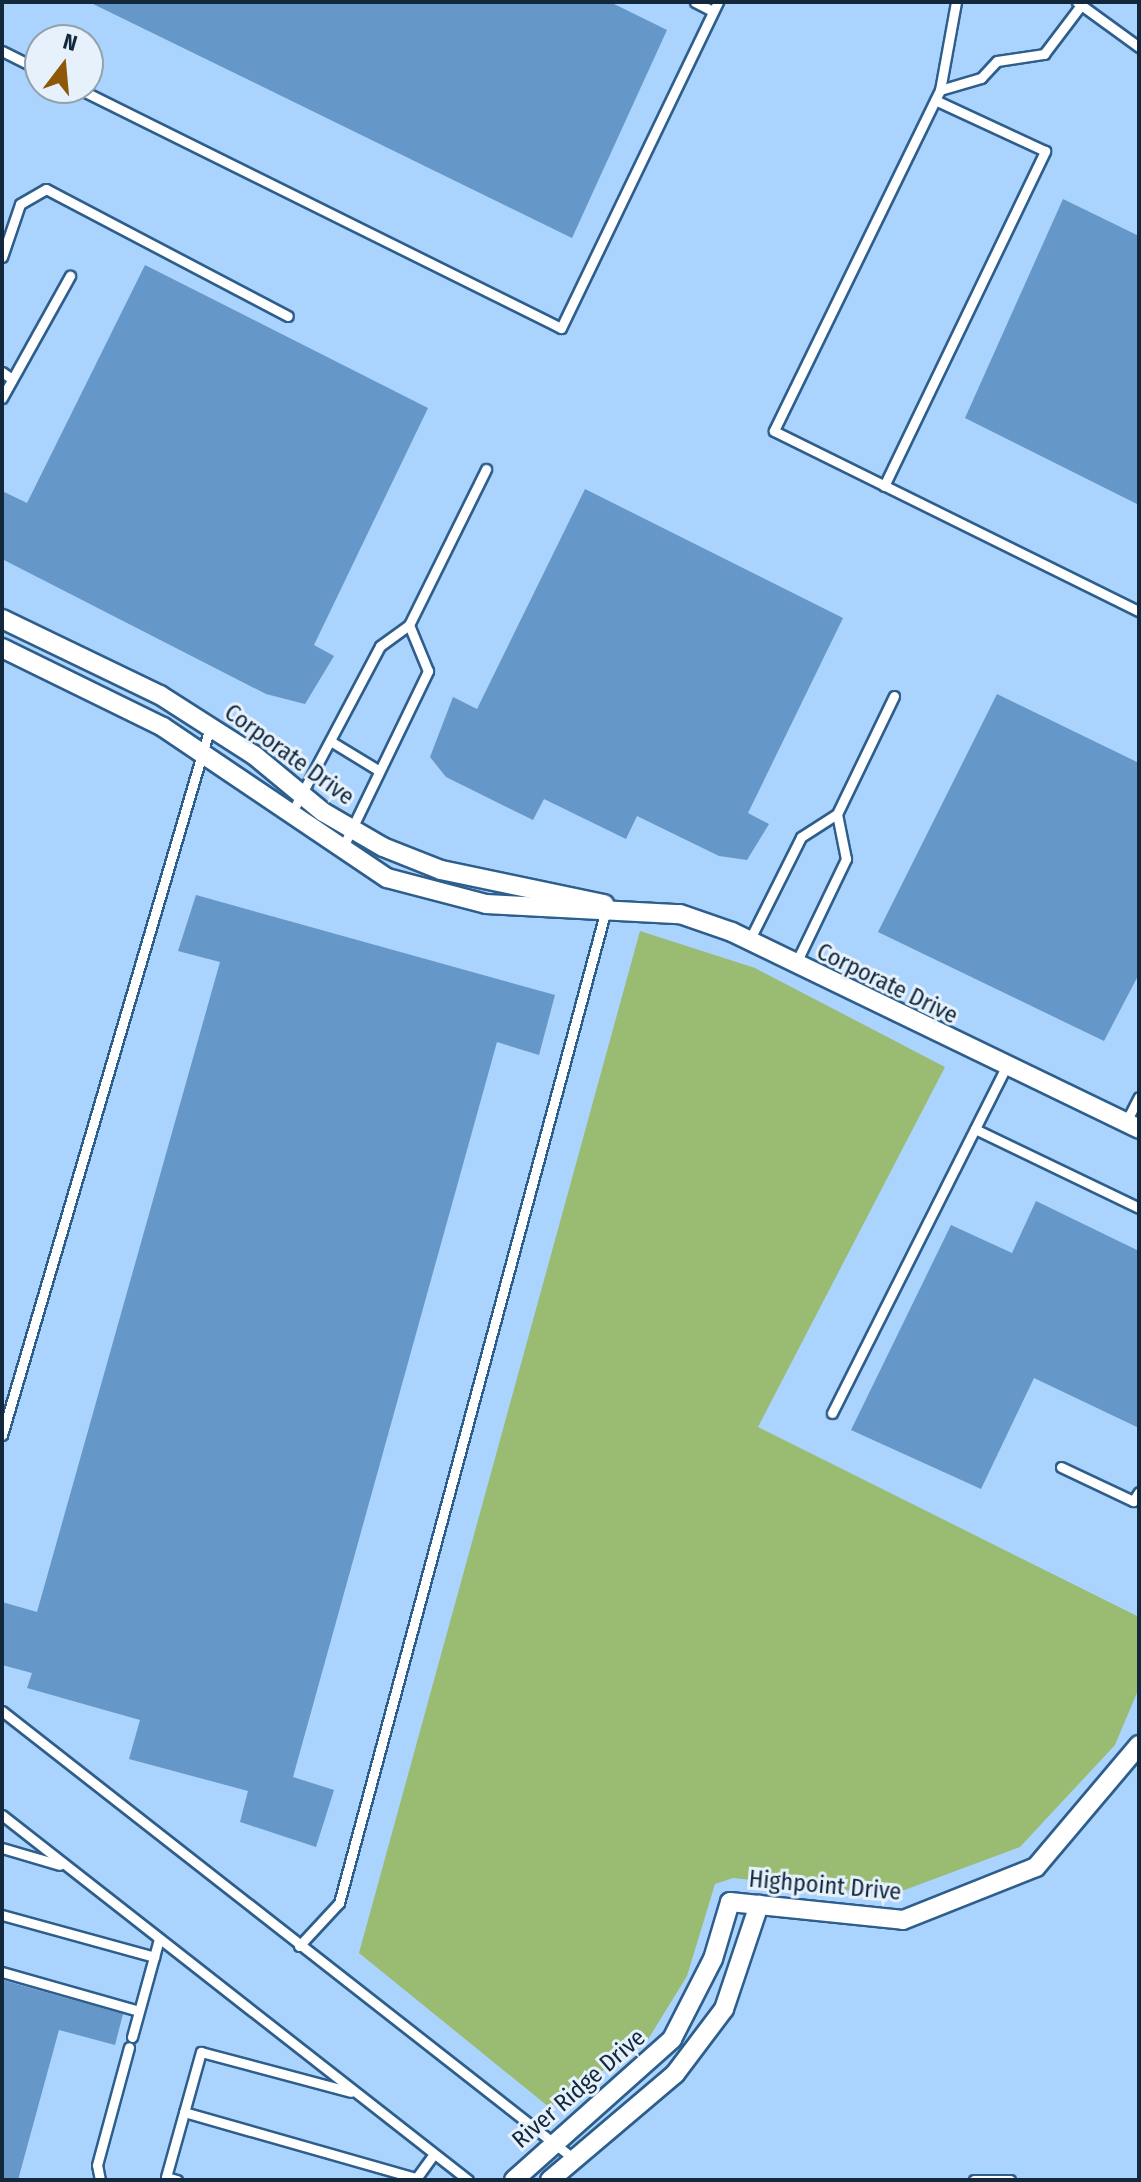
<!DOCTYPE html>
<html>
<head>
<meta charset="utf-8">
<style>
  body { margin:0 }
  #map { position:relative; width:1141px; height:2182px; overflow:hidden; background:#aad3fe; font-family:"Fira Sans Condensed",sans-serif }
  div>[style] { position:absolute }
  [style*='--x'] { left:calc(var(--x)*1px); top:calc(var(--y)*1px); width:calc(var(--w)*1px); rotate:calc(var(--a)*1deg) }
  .green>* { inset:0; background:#99bb72 }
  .building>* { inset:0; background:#6597c8 }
  .roads { filter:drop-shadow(2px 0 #2d5e8c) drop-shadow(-2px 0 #2d5e8c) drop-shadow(0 2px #2d5e8c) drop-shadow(0 -2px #2d5e8c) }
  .lane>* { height:9px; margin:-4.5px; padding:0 4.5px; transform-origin:4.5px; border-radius:4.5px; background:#fff }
  .street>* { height:18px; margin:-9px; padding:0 9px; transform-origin:9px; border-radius:9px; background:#fff }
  span { translate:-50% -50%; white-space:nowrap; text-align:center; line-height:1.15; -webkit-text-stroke:6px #e6f1fc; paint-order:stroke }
  .street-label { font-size:24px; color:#13283c }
  .frame { position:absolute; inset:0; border:4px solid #13283c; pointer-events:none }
  .north { position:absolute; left:24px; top:24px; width:80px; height:80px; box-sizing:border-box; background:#e6f1fc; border:2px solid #92a1af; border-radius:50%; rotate:16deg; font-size:22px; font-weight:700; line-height:32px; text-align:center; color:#13283c }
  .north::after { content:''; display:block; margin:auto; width:28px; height:36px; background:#8d5908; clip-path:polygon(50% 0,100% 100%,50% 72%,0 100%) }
</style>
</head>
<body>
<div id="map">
  <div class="green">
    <i style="clip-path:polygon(640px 931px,755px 968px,945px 1067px,758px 1427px,1139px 1617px,1139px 1688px,1115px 1745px,1020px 1847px,891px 1895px,733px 1878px,715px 1884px,687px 1976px,647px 2041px,549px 2107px,359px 1953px)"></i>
  </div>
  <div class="building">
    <i style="clip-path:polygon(89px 2px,610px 2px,667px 30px,572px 238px)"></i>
    <i style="clip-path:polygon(1063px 199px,1139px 236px,1139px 505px,965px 418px)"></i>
    <i style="clip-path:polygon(145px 265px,428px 408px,314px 645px,334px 656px,305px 704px,266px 694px,2px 559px,2px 491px,27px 503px)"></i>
    <i style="clip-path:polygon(585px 489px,843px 618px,748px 813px,769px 824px,747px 860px,719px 856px,637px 816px,626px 839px,544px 799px,533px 820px,446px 777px,430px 757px,453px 697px,477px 709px)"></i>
    <i style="clip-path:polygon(997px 694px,1139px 763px,1139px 974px,1104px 1041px,878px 932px)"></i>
    <i style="clip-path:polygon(196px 895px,555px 995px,539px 1055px,497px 1042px,293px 1777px,334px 1790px,316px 1847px,240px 1822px,248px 1791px,129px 1759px,140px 1720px,27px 1688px,32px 1673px,2px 1665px,2px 1602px,37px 1612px,220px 962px,178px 951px)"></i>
    <i style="clip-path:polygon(1036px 1201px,1139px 1251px,1139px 1428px,1034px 1378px,981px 1489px,851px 1430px,951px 1225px,1012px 1253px)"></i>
    <i style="clip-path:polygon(2px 1980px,123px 2014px,115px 2045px,59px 2030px,18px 2180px,2px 2180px)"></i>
  </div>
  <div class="roads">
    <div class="lane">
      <i style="--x:695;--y:2;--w:20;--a:27"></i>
      <i style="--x:956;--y:2;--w:89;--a:100.3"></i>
      <i style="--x:940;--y:90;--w:379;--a:116"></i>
      <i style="--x:774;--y:431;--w:407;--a:26.3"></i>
      <i style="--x:1077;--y:2;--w:77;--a:36"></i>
      <i style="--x:2;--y:51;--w:42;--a:26.6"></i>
      <i style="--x:77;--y:88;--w:540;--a:26.38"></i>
      <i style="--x:561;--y:328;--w:362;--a:-64.3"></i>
      <i style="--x:940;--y:90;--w:43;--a:-16.3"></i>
      <i style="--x:981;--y:78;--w:23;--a:-47"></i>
      <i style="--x:997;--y:61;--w:48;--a:-8.5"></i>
      <i style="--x:1044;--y:54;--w:63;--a:-52.8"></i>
      <i style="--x:2;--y:257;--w:56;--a:-71.2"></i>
      <i style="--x:20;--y:204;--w:30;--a:-30"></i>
      <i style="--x:46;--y:189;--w:273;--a:27.7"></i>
      <i style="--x:2;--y:372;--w:12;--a:35"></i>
      <i style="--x:2;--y:398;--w:140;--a:-60.9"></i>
      <i style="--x:884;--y:486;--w:372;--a:-64.3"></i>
      <i style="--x:1045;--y:151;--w:121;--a:-155.1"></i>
      <i style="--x:332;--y:742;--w:54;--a:31.3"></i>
      <i style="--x:290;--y:816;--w:192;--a:-62.1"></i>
      <i style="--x:380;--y:646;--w:36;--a:-36"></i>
      <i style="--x:342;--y:849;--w:198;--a:-64.2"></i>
      <i style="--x:428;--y:671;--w:50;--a:-112.4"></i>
      <i style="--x:409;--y:625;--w:174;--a:-63.7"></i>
      <i style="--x:749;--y:941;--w:116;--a:-63.4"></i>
      <i style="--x:801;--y:837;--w:43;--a:-32.6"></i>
      <i style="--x:837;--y:814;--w:131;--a:-64.2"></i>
      <i style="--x:795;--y:965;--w:118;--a:-64.3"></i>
      <i style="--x:846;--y:859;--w:46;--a:-101.3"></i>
      <i style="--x:1125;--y:1124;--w:30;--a:-63"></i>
      <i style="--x:975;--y:1129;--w:182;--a:25.7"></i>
      <i style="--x:832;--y:1413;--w:385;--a:-63.3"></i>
      <i style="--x:2;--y:1435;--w:738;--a:-73.63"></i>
      <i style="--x:1061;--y:1467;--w:80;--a:25.3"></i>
      <i style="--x:1133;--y:1501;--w:11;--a:-56"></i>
      <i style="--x:2;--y:1711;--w:725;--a:38.06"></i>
      <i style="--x:2;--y:1815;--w:592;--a:38.07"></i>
      <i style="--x:2;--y:1848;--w:60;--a:16.3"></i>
      <i style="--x:2;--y:1915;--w:158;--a:15.4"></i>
      <i style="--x:299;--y:1946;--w:59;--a:-47.1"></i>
      <i style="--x:339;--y:1903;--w:1029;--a:-74.96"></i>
      <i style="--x:2;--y:1972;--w:142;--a:15.9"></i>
      <i style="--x:132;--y:2037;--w:102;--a:-74.6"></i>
      <i style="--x:184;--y:2112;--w:241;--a:15.9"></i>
      <i style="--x:100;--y:2180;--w:15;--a:-101"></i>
      <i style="--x:97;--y:2165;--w:122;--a:-74.8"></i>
      <i style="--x:177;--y:2180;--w:11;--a:-165"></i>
      <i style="--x:166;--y:2177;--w:130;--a:-74.4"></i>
      <i style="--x:201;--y:2052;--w:155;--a:14.9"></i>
      <i style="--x:415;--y:2180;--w:32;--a:-54"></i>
      <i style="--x:974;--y:2180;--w:36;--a:0"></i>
    </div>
    <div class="street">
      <i style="--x:2;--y:619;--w:175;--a:25.7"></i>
      <i style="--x:160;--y:695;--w:112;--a:32.6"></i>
      <i style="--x:254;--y:755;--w:89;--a:39.6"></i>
      <i style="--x:323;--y:812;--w:69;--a:30.3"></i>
      <i style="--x:383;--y:847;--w:62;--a:21.6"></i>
      <i style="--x:441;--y:870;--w:167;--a:11.8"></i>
      <i style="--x:2;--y:648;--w:179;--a:26.1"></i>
      <i style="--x:163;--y:727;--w:270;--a:34"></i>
      <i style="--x:387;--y:878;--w:102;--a:14.7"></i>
      <i style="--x:486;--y:904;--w:194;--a:3"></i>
      <i style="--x:680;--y:914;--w:55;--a:19.1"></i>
      <i style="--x:732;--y:932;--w:452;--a:25.8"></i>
      <i style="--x:514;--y:2180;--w:212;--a:-41.7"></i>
      <i style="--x:672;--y:2039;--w:90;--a:-62.9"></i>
      <i style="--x:713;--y:1959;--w:59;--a:-73.4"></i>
      <i style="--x:730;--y:1902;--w:174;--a:5.9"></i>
      <i style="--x:903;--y:1920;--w:143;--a:-21.7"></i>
      <i style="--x:1036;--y:1867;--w:160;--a:-49.8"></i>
      <i style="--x:550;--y:2180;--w:164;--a:-40.3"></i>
      <i style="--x:675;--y:2074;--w:81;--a:-53"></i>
      <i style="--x:724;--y:2009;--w:110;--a:-71.4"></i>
    </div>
  </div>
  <div class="street-label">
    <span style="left:289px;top:755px;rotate:36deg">Corporate Drive</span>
    <span style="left:887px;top:984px;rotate:26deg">Corporate Drive</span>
    <span style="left:825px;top:1886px;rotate:5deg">Highpoint Drive</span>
    <span style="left:579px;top:2089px;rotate:-41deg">River Ridge Drive</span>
  </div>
  <div class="frame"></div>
  <div class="north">N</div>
</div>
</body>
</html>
